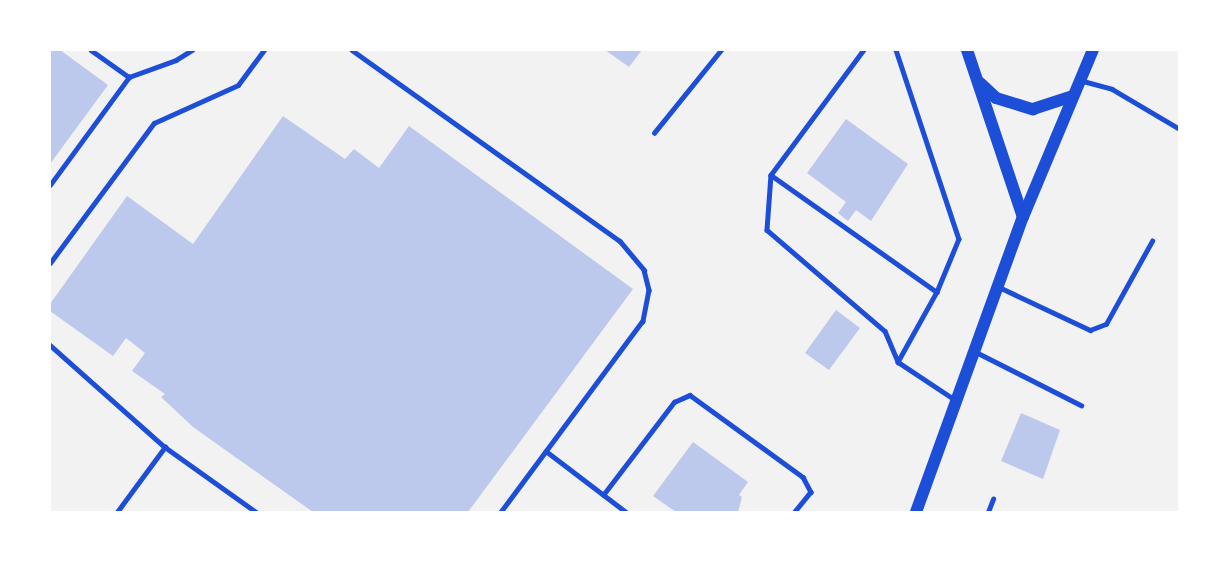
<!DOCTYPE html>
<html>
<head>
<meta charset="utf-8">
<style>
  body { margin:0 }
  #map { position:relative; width:1229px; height:562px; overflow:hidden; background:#f2f2f2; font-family:Raleway,sans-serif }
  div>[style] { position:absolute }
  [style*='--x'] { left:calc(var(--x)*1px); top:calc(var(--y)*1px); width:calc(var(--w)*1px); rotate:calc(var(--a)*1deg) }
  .building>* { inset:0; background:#bdc9ec }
  .service>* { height:4.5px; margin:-2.25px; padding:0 2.25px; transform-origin:2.25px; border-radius:2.25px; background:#1d4ed8 }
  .secondary>* { height:12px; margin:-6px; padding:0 6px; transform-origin:6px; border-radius:6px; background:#1d4ed8 }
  span { translate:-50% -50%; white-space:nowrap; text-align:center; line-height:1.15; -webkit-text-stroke:4.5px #fff; paint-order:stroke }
  .frame { position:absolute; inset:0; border:51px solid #fff; pointer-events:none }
</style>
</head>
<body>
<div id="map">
  <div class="building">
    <i style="clip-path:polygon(50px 50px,60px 50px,108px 85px,50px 164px)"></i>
    <i style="clip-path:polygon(605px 50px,642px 50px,629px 67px)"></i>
    <i style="clip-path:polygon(283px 116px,345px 159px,354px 149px,379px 168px,409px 126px,633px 289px,468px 512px,313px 512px,193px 427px,161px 397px,165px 394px,132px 371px,145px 353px,126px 338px,113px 356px,50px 311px,50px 304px,127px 196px,193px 244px)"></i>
    <i style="clip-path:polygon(846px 119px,908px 164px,871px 221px,856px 210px,848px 221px,838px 213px,846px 202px,807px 173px)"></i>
    <i style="clip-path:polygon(836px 310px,860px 328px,829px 370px,805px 353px)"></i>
    <i style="clip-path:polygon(1021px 413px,1060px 430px,1043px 479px,1001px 461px)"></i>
    <i style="clip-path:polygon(693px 442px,748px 482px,739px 495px,742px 497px,738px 512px,676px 512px,653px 496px)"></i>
  </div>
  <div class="service">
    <i style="--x:91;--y:50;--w:47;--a:35.4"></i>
    <i style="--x:129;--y:77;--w:50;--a:-19.9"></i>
    <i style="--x:176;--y:60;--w:19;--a:-32"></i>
    <i style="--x:352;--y:50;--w:329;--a:35.5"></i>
    <i style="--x:620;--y:241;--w:38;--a:50"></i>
    <i style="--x:644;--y:270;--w:21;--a:76"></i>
    <i style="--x:649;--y:290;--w:32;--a:101"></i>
    <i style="--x:643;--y:321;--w:238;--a:126.6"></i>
    <i style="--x:864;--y:50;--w:156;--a:126.6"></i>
    <i style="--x:771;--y:175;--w:203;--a:35.2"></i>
    <i style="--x:896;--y:50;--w:199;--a:71.6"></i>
    <i style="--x:959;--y:239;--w:57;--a:112.5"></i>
    <i style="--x:937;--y:292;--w:80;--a:119.1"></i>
    <i style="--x:1083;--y:81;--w:30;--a:15"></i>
    <i style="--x:1112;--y:89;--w:79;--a:30.5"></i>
    <i style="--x:654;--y:133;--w:107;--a:-51.1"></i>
    <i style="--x:771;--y:175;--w:55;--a:94.2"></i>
    <i style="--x:767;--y:230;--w:155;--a:40.6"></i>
    <i style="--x:885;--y:331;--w:34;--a:67"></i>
    <i style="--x:898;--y:362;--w:67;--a:33.5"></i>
    <i style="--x:50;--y:185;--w:134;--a:-53.8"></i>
    <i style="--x:50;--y:263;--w:174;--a:-53.4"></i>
    <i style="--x:154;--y:123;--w:92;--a:-24.3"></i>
    <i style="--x:238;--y:85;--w:44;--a:-53.4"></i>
    <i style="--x:999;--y:287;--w:101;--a:25.3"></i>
    <i style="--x:1090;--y:330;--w:17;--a:-21"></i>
    <i style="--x:1106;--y:324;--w:95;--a:-61"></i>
    <i style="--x:50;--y:345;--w:154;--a:41.6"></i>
    <i style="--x:976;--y:352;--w:118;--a:26.8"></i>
    <i style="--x:546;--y:451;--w:101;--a:37.3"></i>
    <i style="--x:603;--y:495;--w:117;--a:-52.6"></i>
    <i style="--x:674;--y:402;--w:17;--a:-24"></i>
    <i style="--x:690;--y:395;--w:140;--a:36"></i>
    <i style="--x:803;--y:477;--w:17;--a:62"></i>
    <i style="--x:811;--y:492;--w:26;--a:129"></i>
    <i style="--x:117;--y:512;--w:81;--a:-53.6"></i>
    <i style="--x:165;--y:447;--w:112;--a:35.5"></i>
    <i style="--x:988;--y:512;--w:14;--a:-69"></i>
  </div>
  <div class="secondary">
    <i style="--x:967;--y:50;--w:176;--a:71.5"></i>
    <i style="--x:980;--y:83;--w:22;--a:43"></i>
    <i style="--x:996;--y:98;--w:39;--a:17"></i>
    <i style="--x:1033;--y:109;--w:42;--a:-18"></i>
    <i style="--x:916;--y:512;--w:314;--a:-70.1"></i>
    <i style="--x:1023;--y:217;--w:181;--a:-67.3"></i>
  </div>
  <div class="frame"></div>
</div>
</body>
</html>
